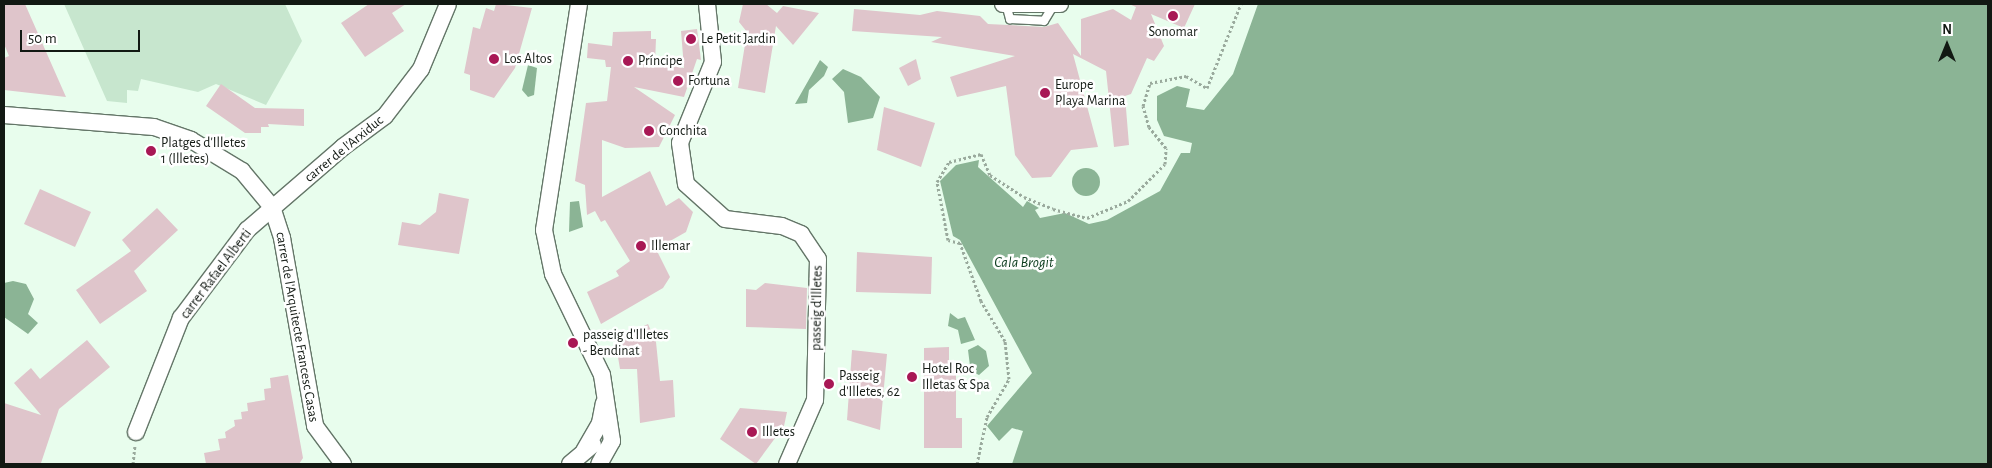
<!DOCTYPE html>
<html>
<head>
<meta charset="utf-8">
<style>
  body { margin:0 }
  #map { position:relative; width:1992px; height:468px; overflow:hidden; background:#e8fded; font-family:"Alegreya Sans",sans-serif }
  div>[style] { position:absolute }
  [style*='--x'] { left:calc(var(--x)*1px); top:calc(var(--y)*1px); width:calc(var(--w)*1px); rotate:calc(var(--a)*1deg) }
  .green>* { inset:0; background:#c7e6ce }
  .water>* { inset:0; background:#8bb495 }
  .round { border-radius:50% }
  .building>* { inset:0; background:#dfc5cb }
  .path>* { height:3px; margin-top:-1.5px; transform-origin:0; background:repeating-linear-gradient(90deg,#9aaa9d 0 2.5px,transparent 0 5px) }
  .roads { filter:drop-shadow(1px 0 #647668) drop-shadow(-1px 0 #647668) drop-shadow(0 1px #647668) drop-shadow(0 -1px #647668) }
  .lane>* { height:8px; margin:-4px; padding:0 4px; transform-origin:4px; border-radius:4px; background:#fff }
  .street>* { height:16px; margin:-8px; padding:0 8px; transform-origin:8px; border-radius:8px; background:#fff }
  .dots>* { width:14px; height:14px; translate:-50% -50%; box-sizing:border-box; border:2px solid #fff; border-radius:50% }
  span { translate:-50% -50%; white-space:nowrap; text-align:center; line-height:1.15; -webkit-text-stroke:5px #fff; paint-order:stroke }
  .poi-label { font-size:14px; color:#121913 }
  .left { translate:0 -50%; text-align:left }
  .street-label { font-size:14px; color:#121913 }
  .water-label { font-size:15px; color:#0d3d1f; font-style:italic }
  .frame { position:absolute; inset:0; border:5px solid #121913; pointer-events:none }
  .north { position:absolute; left:1922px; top:20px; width:50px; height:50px; -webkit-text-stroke:4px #fff; paint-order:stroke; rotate:0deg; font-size:14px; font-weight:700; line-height:20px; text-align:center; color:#121913 }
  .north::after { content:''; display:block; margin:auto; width:18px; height:22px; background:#121913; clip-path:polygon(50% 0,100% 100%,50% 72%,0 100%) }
  .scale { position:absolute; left:20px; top:30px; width:120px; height:22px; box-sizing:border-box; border:2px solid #121913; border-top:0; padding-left:6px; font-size:15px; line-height:18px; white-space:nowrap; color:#121913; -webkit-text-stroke:4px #fff; paint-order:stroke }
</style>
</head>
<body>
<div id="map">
  <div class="green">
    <i style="clip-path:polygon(64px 4px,285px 4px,302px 41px,266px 105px,216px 84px,198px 92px,141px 79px,138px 91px,127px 90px,127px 103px,107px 101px)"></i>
  </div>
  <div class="water">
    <i style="clip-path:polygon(1258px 4px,1988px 4px,1988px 464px,1012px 464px,1023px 431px,1012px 428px,999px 441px,987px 426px,1032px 373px,960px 240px,953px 236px,940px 181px,956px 165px,979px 160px,978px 167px,1023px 207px,1027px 201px,1039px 208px,1035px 210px,1040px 218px,1065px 213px,1089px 224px,1107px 220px,1160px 191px,1181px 153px,1190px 153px,1192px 143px,1164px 136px,1157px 120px,1157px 96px,1177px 86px,1190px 89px,1186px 107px,1204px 110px,1233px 74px)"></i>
    <i style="clip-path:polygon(820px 60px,828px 67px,824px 76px,809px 90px,807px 103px,795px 104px)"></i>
    <i style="clip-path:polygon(528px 65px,537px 68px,534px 95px,528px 97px,522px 90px)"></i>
    <i style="clip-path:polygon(843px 69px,861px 77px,880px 97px,873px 118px,848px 123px,844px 92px,832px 79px)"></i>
    <i class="round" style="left:1072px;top:168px;width:28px;height:28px"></i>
    <i style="clip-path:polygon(579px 201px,583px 227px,569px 232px,570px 202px)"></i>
    <i style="clip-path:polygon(13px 281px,26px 284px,34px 299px,28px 314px,38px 323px,28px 334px,4px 317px,4px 283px)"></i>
    <i style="clip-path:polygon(950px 313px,958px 319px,965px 317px,975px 340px,961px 344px,958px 330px,948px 326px)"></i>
    <i style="clip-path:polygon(978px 345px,986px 351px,989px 366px,979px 375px,975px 373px,977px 366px,970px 366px,968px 350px)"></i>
  </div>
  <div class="building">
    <i style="clip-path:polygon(4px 4px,25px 4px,66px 97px,4px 90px,4px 58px,9px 56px,4px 44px)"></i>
    <i style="clip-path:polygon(369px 4px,406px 4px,392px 13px,404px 31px,365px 57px,341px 23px)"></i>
    <i style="clip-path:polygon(496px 4px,532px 8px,515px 68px,494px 98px,470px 90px,470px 75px,464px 73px,473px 27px,480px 29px,486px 8px,494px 11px)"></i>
    <i style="clip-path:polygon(743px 4px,766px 4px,777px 13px,783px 6px,819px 13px,793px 45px,776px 26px,765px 93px,738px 88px,747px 32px,739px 22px)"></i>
    <i style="clip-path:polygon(1129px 4px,1195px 4px,1184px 28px,1151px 14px,1164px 46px,1154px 61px,1147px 58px,1131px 94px,1125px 96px,1129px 145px,1114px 147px,1106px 71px,1073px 54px,1098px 147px,1071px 150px,1051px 177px,1032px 178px,1015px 155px,1006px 86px,957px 97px,950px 77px,1015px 56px,931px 42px,942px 37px,852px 31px,854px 9px,920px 15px,937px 11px,980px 16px,988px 24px,1044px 27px,1058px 23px,1081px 56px,1081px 19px,1113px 9px,1131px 20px,1136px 7px)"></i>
    <i style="clip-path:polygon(697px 29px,701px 60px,697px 59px,684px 97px,634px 87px,675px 115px,659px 147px,625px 148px,602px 140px,602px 197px,650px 171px,666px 206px,679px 198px,693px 212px,686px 232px,656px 249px,670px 277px,663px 288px,601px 324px,587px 292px,619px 276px,616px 271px,630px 261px,605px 220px,601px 222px,595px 211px,587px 215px,585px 185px,575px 181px,586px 103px,607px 101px,611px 67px,606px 67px,605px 60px,587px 58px,588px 43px,612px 46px,613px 32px,651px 31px,651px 39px,656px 39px,655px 63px,684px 68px,681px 31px)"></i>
    <i style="clip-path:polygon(916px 59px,921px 79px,908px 86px,899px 68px)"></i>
    <i style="clip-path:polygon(221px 84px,255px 108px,304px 109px,304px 126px,268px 124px,269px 127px,261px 127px,261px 133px,245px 133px,206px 106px)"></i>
    <i style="clip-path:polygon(884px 107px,935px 123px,921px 167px,877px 150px)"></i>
    <i style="clip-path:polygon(40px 189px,91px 212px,75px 247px,24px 224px)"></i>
    <i style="clip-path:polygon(439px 193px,469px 199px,459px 254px,398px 245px,402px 222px,420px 225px,436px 212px)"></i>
    <i style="clip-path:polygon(157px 208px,178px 230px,134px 271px,147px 291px,100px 324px,76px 290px,131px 251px,122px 240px)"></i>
    <i style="clip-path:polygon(857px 252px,932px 257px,931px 294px,856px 292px)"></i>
    <i style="clip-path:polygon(765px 283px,807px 288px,806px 329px,746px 327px,746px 289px,756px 290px)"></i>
    <i style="clip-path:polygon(648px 324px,656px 342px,660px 381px,673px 380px,675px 417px,640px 423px,637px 369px,620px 369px,618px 357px,627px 356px,619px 338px)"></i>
    <i style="clip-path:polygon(87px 340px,110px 367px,59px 409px,41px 463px,4px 464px,4px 403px,41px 415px,14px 383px,31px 368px,40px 379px)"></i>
    <i style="clip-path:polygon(949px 347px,949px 363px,956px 363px,956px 418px,962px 418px,962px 448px,924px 448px,924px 348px)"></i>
    <i style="clip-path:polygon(852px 350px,887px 354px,880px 430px,847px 420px)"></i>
    <i style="clip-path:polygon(288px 375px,303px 458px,299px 464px,206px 464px,204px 453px,220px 450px,218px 439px,226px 438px,225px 432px,235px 426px,234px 420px,242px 419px,241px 412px,248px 411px,247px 403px,265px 400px,264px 389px,271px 388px,270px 378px)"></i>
    <i style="clip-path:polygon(740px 408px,787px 412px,784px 426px,756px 464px,720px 439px)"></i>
  </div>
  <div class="path">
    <i style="--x:133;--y:464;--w:19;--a:-84"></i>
    <i style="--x:977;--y:464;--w:48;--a:-78"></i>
    <i style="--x:987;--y:417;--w:44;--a:-59.9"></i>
    <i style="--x:1009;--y:379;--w:38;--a:-96"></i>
    <i style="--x:1005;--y:341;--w:47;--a:-121"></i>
    <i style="--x:981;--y:301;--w:62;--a:-109.9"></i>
    <i style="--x:960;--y:243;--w:12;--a:-166"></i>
    <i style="--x:948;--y:240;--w:59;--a:-100.7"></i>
    <i style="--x:937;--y:182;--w:23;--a:-59"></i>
    <i style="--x:949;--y:162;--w:33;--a:-14"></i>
    <i style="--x:981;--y:154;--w:23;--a:67"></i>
    <i style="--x:990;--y:175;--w:40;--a:32.9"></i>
    <i style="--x:1024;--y:197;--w:31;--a:22"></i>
    <i style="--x:1053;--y:209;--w:35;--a:15"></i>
    <i style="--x:1087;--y:218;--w:44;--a:-22.5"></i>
    <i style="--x:1128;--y:201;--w:52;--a:-45"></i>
    <i style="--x:1165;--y:164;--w:16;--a:-86"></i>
    <i style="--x:1166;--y:148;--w:27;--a:-129"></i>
    <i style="--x:1149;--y:127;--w:22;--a:-106"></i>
    <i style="--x:1143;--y:106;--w:24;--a:-73"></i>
    <i style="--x:1150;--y:83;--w:37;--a:-11"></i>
    <i style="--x:1186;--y:76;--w:24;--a:30"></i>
    <i style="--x:1207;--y:88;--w:91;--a:-68"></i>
  </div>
  <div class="roads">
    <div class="lane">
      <i style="--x:1006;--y:4;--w:16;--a:75"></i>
      <i style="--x:1010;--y:19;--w:34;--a:3"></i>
      <i style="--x:1044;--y:21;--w:17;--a:-59"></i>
    </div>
    <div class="street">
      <i style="--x:579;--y:4;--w:229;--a:98.8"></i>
      <i style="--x:544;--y:230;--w:45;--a:78.4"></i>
      <i style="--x:553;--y:274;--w:112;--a:64.1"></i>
      <i style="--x:602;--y:375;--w:67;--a:81.4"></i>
      <i style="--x:612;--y:441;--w:26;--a:119"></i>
      <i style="--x:707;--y:4;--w:58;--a:84.1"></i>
      <i style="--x:713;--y:62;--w:87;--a:112.2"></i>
      <i style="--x:680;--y:143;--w:41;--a:81.7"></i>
      <i style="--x:686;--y:184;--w:52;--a:41.9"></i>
      <i style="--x:725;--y:219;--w:57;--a:7"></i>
      <i style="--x:782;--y:226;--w:21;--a:23"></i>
      <i style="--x:801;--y:234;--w:30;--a:56"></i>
      <i style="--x:818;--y:259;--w:141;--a:91.2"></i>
      <i style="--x:815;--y:400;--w:70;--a:113.6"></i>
      <i style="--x:1003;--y:4;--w:57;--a:0"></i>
      <i style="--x:4;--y:115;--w:150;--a:4.6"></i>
      <i style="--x:154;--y:127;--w:39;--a:19"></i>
      <i style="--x:191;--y:140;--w:60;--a:31.3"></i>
      <i style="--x:242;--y:171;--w:47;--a:50.2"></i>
      <i style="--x:272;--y:207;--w:33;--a:72"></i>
      <i style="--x:282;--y:238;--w:191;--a:80"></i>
      <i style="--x:315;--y:426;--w:47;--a:53.6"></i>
      <i style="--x:136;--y:432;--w:123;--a:-68.5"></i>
      <i style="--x:181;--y:318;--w:110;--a:-53.1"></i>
      <i style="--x:247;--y:230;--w:127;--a:-40.8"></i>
      <i style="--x:343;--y:147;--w:52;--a:-36.4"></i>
      <i style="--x:385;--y:116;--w:59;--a:-52.5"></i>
      <i style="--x:421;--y:69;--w:70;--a:-67.4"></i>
      <i style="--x:584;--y:451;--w:32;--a:-60"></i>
      <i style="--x:600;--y:423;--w:20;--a:-79"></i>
      <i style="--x:570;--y:464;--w:30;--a:-40"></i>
    </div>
  </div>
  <div class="dots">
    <i style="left:1173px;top:16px;background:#a81855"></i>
    <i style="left:691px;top:39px;background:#a81855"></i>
    <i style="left:494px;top:59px;background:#a81855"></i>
    <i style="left:628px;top:61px;background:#a81855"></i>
    <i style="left:678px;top:81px;background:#a81855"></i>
    <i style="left:1045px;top:93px;background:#a81855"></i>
    <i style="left:649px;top:131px;background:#a81855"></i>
    <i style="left:151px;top:151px;background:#a81855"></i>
    <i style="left:641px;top:246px;background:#a81855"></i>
    <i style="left:573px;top:343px;background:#a81855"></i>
    <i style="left:912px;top:377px;background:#a81855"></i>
    <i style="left:829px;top:384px;background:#a81855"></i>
    <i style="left:752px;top:432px;background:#a81855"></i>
  </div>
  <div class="poi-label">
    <span style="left:1173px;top:32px">Sonomar</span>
    <span class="left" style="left:701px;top:39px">Le Petit Jardin</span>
    <span class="left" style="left:504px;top:59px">Los Altos</span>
    <span class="left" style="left:638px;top:61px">Príncipe</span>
    <span class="left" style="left:688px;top:81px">Fortuna</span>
    <span class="left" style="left:1055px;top:93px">Europe<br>Playa Marina</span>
    <span class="left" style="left:659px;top:131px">Conchita</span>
    <span class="left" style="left:161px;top:151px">Platges d'Illetes<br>1 (Illetes)</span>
    <span class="left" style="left:651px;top:246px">Illemar</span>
    <span class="left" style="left:583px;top:343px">passeig d'Illetes<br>- Bendinat</span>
    <span class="left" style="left:922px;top:377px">Hotel Roc<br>Illetas &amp; Spa</span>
    <span class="left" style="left:839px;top:384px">Passeig<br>d'Illetes, 62</span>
    <span class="left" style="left:762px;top:432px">Illetes</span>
  </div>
  <div class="street-label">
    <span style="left:344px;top:149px;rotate:-39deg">carrer de l'Arxiduc</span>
    <span style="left:216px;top:274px;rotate:-53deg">carrer Rafael Alberti</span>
    <span style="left:817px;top:308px;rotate:-89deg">passeig d'Illetes</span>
    <span style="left:297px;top:327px;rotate:80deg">carrer de l'Arquitecte Francesc Casas</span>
  </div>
  <div class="water-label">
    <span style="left:1024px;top:263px">Cala Brogit</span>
  </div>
  <div class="frame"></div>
  <div class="north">N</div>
  <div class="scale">50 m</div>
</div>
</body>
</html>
